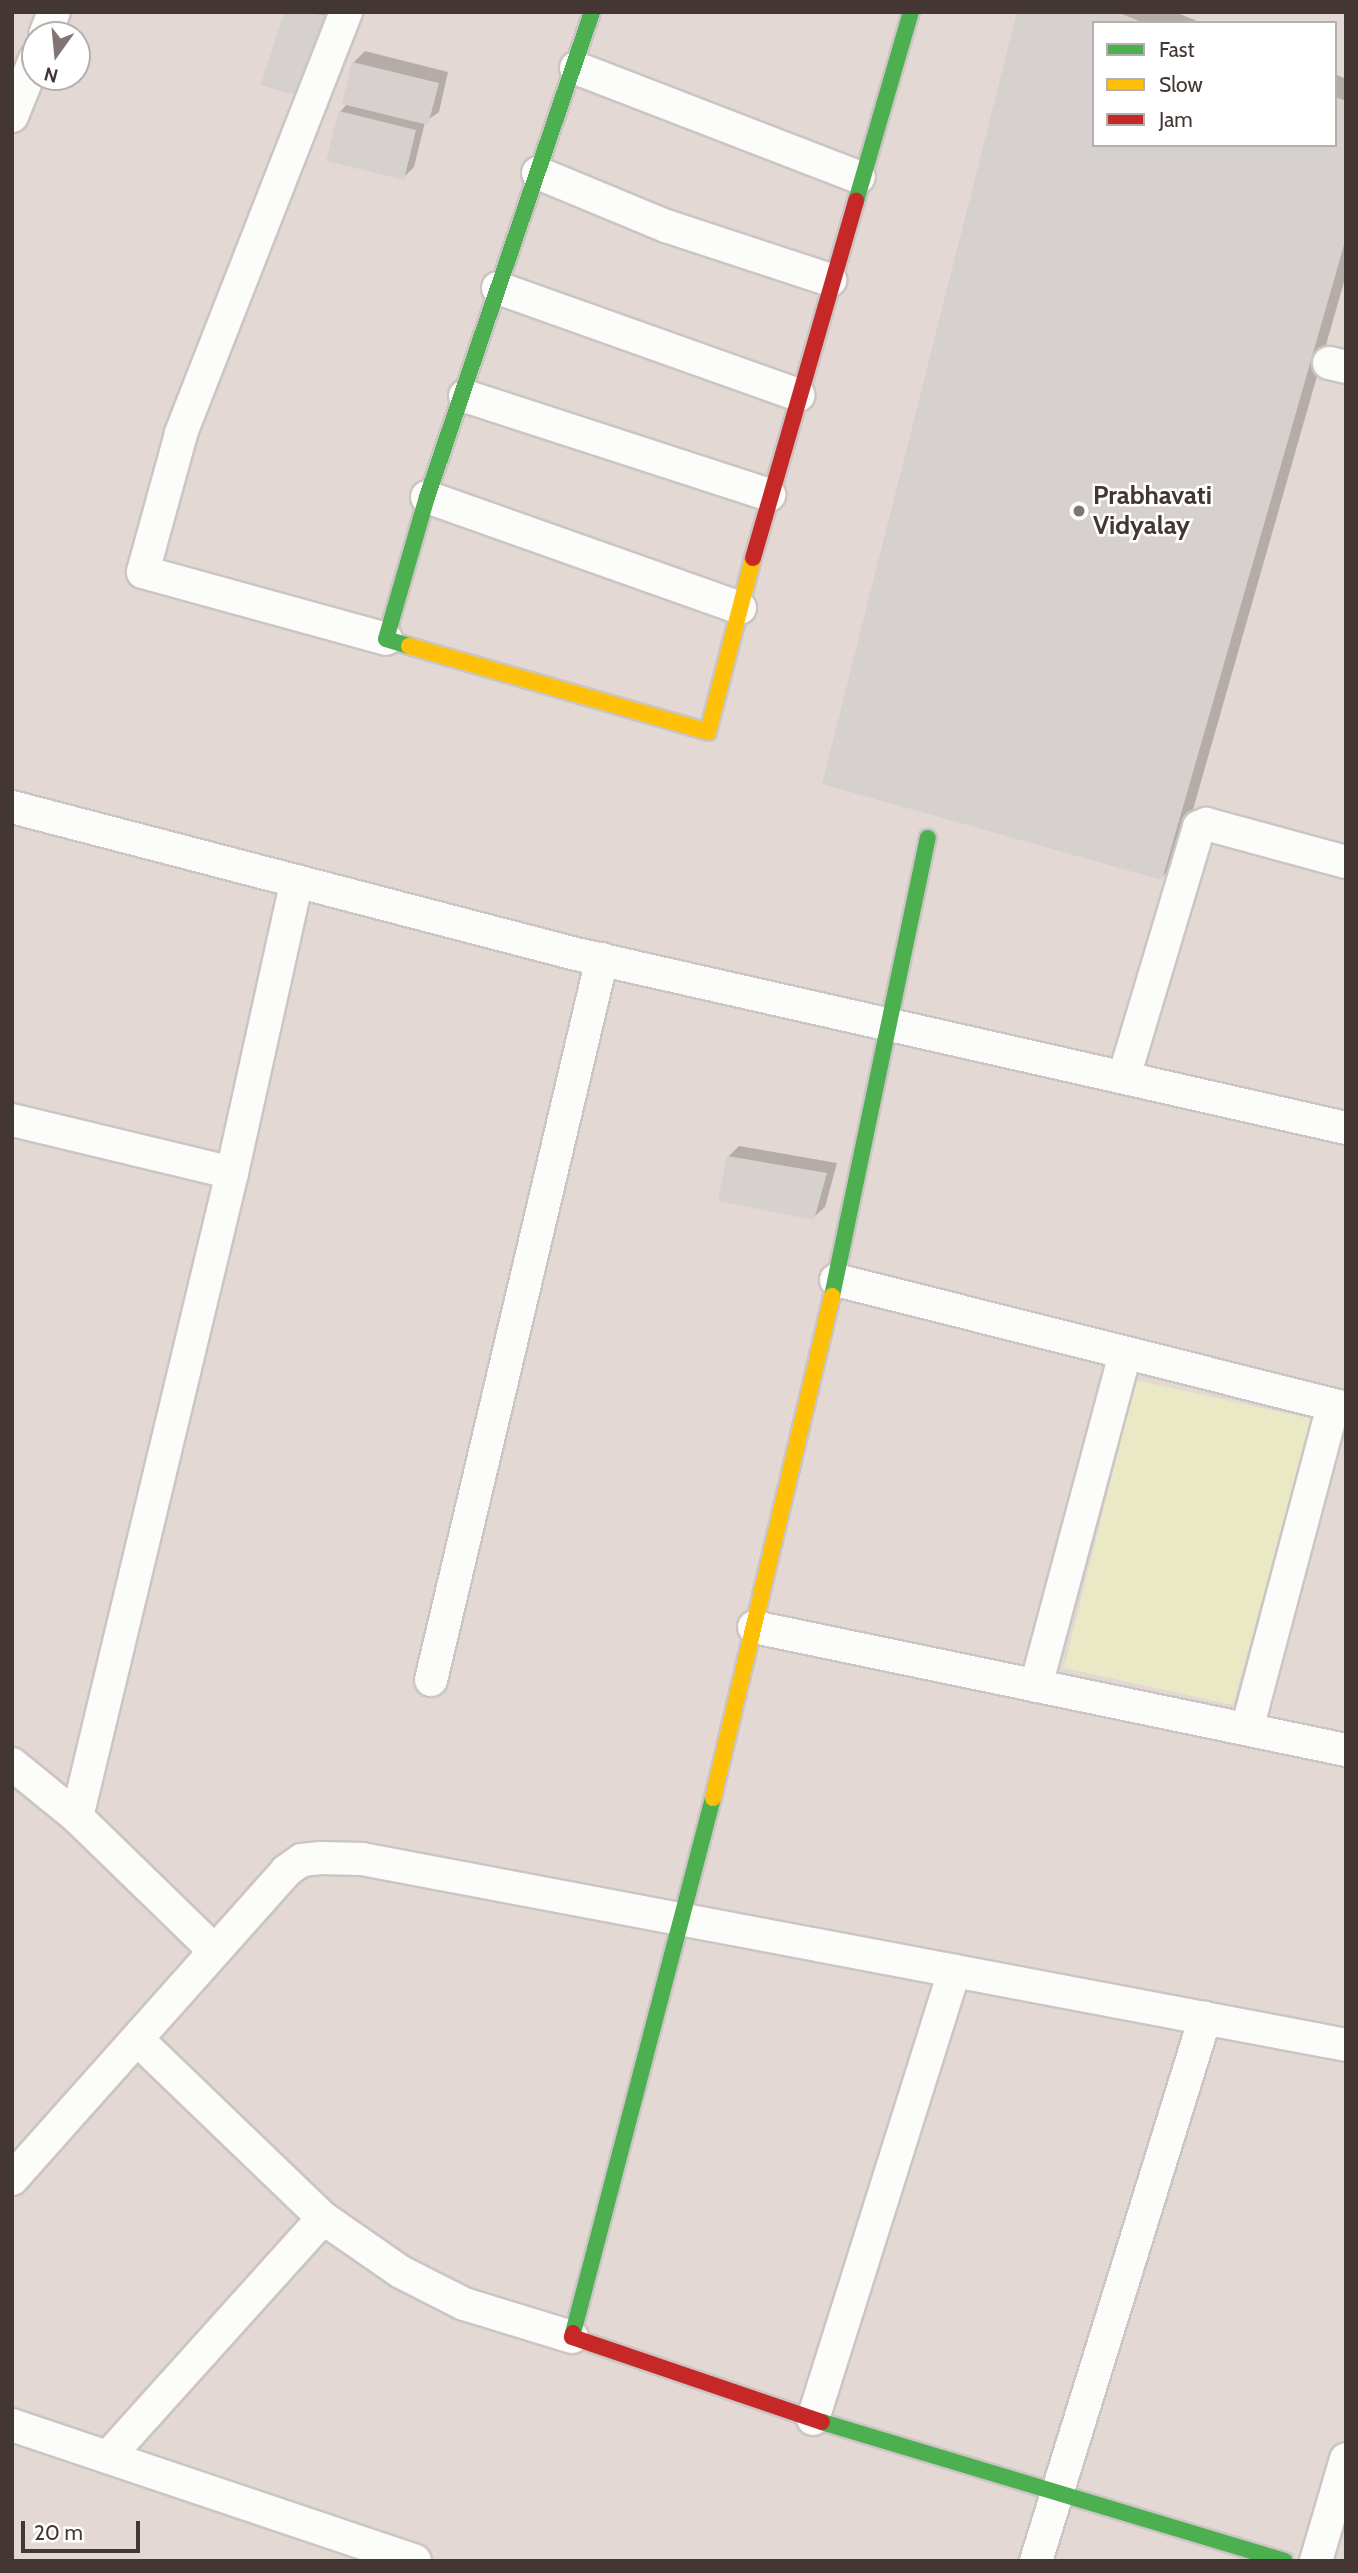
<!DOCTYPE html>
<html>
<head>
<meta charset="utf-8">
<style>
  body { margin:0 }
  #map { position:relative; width:1358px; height:2573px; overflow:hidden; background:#eee9e6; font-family:Cabin,sans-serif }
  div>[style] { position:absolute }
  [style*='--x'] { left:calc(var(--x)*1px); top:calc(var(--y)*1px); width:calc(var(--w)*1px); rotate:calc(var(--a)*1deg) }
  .residential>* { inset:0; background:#e3d8d3 }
  .green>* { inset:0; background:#eae9c5 }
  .shadow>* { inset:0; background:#0003 }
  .building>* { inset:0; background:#d6d0ce }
  .roads { filter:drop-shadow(2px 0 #cbc5c3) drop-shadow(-2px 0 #cbc5c3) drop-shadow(0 2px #cbc5c3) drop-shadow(0 -2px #cbc5c3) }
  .street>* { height:32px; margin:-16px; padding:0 16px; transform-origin:16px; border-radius:16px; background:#fcfcfb }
  .fast>* { height:16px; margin:-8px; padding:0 8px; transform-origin:8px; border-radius:8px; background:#4caf50 }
  .slow>* { height:16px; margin:-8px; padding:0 8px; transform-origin:8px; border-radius:8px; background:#ffc107 }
  .jam>* { height:16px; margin:-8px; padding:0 8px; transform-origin:8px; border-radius:8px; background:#c62828 }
  .dots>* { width:19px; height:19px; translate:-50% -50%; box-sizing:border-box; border:4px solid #fff; border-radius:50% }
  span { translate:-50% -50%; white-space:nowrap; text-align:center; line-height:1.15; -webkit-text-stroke:5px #fff; paint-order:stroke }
  .poi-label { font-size:26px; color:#443733; font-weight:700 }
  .left { translate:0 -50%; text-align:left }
  .frame { position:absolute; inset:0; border:14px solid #443733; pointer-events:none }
  .legend { position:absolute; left:1092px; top:21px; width:245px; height:126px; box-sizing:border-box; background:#fff; border:2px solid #b4afad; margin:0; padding:9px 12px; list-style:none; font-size:21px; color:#443733 }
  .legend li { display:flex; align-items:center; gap:14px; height:35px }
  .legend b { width:35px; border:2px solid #b4afad }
  .north { position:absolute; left:21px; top:21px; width:70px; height:70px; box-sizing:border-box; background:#fff; border:2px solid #b4afad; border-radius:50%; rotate:195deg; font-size:19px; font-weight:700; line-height:28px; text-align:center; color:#443733 }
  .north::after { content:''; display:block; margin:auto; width:24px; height:32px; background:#807572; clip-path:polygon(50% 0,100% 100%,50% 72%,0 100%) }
  .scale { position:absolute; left:21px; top:2521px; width:119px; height:32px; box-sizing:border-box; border:4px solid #443733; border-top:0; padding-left:9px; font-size:21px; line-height:24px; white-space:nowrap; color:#443733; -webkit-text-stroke:5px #fff; paint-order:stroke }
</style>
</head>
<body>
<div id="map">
  <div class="residential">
    <i style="clip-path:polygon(evenodd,12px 12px,1346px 12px,1346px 2561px,12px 2561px,12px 12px,1094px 23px,1335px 23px,1335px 145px,1094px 145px,1094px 23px,12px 12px,35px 35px,77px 35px,77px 77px,35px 77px,35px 35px)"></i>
  </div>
  <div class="green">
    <i style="clip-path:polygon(1136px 1380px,1312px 1419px,1233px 1705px,1064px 1668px)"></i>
  </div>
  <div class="shadow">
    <i style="clip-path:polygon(286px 12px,337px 12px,314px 85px)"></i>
    <i style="clip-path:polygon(1019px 12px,1175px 12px,1202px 23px,1094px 23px,1094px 145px,1335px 145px,1335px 74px,1346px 79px,1346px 275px,1178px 862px,1161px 878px)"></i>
    <i style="clip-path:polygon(365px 51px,448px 72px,439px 112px,425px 122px,414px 167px,403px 178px,340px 112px,348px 103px,344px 103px,354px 62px)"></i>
    <i style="clip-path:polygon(739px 1146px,837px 1163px,825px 1207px,813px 1218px,728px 1157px)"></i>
  </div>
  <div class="building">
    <i style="clip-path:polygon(284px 12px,329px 15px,304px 98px,261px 85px)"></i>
    <i style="clip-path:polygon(1017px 12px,1117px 12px,1144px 23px,1094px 23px,1094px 145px,1335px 145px,1335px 97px,1346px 101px,1346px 238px,1162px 880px,822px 784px)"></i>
    <i style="clip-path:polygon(352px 62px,439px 83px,428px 125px,342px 104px)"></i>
    <i style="clip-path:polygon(339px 111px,416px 130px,404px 180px,326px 161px)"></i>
    <i style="clip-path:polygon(727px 1156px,827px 1173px,814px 1220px,718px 1201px)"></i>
  </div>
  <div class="roads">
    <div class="street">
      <i style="--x:346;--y:12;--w:453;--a:111.4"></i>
      <i style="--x:181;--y:434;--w:143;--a:105.4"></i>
      <i style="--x:143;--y:572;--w:252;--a:15.4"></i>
      <i style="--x:45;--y:35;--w:25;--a:-69"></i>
      <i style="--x:576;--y:68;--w:303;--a:21.1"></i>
      <i style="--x:12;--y:116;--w:61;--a:-68"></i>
      <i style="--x:538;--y:173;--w:139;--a:22.5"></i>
      <i style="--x:666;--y:226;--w:173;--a:18.2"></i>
      <i style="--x:498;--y:288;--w:319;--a:19.6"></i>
      <i style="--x:1329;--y:363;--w:17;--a:13"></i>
      <i style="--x:465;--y:396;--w:320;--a:18"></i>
      <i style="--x:427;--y:497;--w:332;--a:19.5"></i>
      <i style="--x:12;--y:807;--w:579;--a:14.61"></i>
      <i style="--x:572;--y:953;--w:794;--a:12.74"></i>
      <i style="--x:1124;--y:1077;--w:261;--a:-73.3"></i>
      <i style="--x:1199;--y:827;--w:8;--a:-23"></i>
      <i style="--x:1206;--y:824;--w:145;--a:15.2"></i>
      <i style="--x:12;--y:1120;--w:226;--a:13.5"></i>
      <i style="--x:836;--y:1280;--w:526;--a:14.09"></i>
      <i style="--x:754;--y:1627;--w:605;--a:11.74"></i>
      <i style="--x:431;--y:1680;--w:741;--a:-76.66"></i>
      <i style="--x:1036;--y:1686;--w:345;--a:-75"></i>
      <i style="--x:1247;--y:1729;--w:335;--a:-75.1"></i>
      <i style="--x:12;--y:1764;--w:84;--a:39.2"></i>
      <i style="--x:77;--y:1817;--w:662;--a:-76.47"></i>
      <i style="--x:232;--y:1173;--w:299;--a:-77.5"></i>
      <i style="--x:77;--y:1817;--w:192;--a:44.2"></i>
      <i style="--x:137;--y:2039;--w:258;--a:43.9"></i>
      <i style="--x:323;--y:2218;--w:95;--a:34.7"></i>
      <i style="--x:401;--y:2272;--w:71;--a:26.9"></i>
      <i style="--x:464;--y:2304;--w:113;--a:17"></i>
      <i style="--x:12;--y:2179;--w:412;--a:-48.3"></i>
      <i style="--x:286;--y:1871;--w:19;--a:-35"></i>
      <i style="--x:302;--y:1860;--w:19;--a:-6"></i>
      <i style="--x:321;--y:1858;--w:41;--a:1.4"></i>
      <i style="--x:362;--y:1859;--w:1001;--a:10.7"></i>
      <i style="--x:813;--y:2419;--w:470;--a:-72.5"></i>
      <i style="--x:12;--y:2425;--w:425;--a:18.6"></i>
      <i style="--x:108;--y:2457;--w:321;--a:-48"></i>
      <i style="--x:1036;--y:2561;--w:569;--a:-72.71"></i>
      <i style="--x:1316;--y:2561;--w:106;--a:-73.6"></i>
    </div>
    <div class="fast">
      <i style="--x:856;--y:201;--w:197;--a:-73.8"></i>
      <i style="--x:409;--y:646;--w:24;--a:-163"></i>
      <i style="--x:386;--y:639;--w:148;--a:-73.9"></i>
      <i style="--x:427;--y:497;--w:512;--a:-71.21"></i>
      <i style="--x:832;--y:1296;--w:468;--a:-78.2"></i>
      <i style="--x:573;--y:2333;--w:553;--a:-75.34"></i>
      <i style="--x:822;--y:2422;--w:483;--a:16.7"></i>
    </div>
    <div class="slow">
      <i style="--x:409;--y:646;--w:311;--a:16"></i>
      <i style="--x:708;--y:732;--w:180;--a:-75.5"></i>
      <i style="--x:713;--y:1798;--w:516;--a:-76.66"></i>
    </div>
    <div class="jam">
      <i style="--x:753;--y:558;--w:372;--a:-73.9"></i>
      <i style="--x:573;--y:2333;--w:4;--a:104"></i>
      <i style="--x:572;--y:2337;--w:264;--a:18.8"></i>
    </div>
  </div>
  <div class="dots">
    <i style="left:1079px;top:511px;background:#807572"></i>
  </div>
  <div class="poi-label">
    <span class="left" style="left:1093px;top:511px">Prabhavati<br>Vidyalay</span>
  </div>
  <div class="frame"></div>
  <ul class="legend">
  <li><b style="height:9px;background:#4caf50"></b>Fast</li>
  <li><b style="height:9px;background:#ffc107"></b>Slow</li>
  <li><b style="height:9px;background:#c62828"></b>Jam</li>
  </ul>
  <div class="north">N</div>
  <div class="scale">20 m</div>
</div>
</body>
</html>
